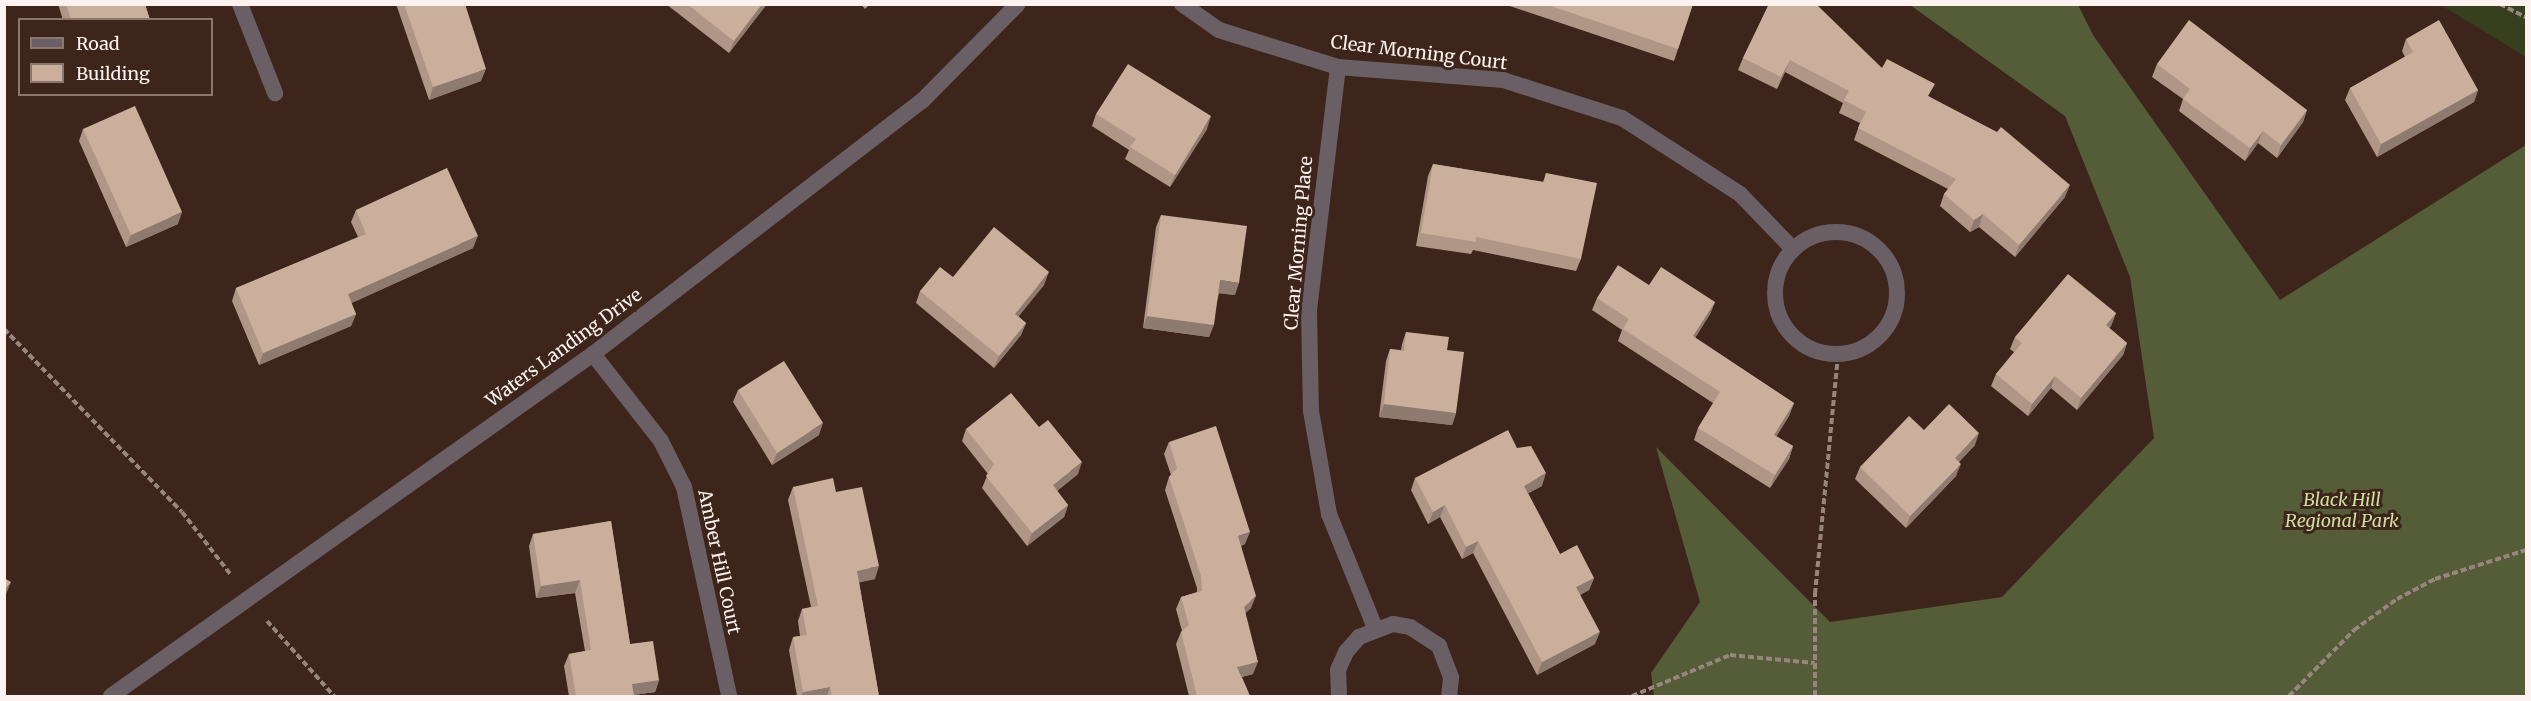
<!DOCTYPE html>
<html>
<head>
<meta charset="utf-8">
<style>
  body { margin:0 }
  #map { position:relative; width:2531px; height:701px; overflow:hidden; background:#3d251b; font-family:Merriweather,serif }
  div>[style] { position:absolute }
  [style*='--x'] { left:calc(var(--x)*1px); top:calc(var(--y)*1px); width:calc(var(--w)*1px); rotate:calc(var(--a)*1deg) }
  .green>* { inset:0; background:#383f1f }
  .forest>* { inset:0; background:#545c38 }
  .path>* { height:4px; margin-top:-2px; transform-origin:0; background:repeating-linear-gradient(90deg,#97857e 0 6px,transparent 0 9px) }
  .minor>* { height:16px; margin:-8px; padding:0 8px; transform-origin:8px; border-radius:8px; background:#6b5f66 }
  .minor>.ring { margin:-8px; padding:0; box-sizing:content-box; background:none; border:16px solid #6b5f66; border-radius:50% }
  .tertiary>* { height:16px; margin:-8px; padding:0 8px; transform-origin:8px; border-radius:8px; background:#6b5f66 }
  .wall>* { inset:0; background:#af9687 }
  .shaded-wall>* { inset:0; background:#8e7a6e }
  .building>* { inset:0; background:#cbaf9d }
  span { translate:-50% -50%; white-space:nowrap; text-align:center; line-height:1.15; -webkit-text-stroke:6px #3d251b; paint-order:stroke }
  .street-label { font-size:18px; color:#fdf2ef }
  .park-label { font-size:18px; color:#cedf9e; font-style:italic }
  .frame { position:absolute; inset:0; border:6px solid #fdf2ef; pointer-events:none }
  .legend { position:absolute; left:18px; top:18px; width:195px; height:78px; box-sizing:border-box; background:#3d251b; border:2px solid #8a7770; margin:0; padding:8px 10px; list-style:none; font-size:18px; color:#fdf2ef }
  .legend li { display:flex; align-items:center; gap:12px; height:30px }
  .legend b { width:30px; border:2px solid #8a7770 }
</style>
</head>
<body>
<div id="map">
  <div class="green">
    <i style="clip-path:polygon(2441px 5px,2526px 5px,2526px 57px)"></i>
  </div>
  <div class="forest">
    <i style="clip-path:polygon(1910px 5px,2078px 5px,2093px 35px,2280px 300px,2526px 145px,2526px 696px,1654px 696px,1651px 673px,1700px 602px,1656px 447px,1830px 622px,2002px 597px,2154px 438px,2130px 277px,2065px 116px)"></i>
  </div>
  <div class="path">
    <i style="--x:2500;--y:4;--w:29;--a:27"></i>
    <i style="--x:4;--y:329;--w:255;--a:45.8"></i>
    <i style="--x:182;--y:512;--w:80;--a:52.1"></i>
    <i style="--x:267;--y:621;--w:101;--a:48.2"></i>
    <i style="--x:1632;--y:696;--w:106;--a:-22.7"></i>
    <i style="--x:1730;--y:655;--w:85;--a:5.4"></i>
    <i style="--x:1815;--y:696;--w:102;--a:-90"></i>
    <i style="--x:1815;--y:594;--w:240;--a:-84.5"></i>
    <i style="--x:2289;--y:696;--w:93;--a:-45.4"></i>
    <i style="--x:2354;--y:630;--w:53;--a:-35.8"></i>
    <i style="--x:2397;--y:599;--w:43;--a:-27.8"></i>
    <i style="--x:2435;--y:579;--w:96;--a:-17.7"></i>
  </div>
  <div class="minor">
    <i style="--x:240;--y:4;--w:96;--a:68.5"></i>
    <i style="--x:1182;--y:4;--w:45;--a:35.1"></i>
    <i style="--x:1219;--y:30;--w:125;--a:17.3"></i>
    <i style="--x:1338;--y:67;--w:166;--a:4.5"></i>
    <i style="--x:1503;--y:80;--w:125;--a:17.7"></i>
    <i style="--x:1622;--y:118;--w:140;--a:32.8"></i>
    <i style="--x:1740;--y:194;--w:76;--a:46.1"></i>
    <i style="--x:1338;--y:67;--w:245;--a:96.8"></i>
    <i style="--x:1309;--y:310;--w:101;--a:88.9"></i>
    <i style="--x:1311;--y:411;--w:105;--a:80.1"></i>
    <i style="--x:1329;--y:514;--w:123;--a:68"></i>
    <i class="ring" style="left:1775px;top:232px;width:106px;height:106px"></i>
    <i style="--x:593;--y:354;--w:110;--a:52"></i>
    <i style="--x:661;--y:441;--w:51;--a:63.4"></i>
    <i style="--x:684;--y:487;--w:214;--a:77.8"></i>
    <i style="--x:1339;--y:696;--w:26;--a:-92"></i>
    <i style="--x:1338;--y:670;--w:20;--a:-66"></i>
    <i style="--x:1346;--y:652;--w:20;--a:-49"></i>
    <i style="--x:1359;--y:637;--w:36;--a:-21"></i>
    <i style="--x:1393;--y:624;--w:17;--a:10"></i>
    <i style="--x:1410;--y:627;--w:35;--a:33"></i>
    <i style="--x:1439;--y:646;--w:34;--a:69"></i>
    <i style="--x:1451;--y:678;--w:18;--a:96"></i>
  </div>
  <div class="tertiary">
    <i style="--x:111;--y:696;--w:591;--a:-35.36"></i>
    <i style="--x:593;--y:354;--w:415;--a:-37.6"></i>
    <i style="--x:922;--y:101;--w:136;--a:-45.3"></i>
  </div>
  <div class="wall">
    <i style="clip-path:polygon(58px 4px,145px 4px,150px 20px,63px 20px)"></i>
    <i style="clip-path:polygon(396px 4px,465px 4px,481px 81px,429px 100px)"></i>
    <i style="clip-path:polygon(666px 4px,767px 4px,729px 53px)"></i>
    <i style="clip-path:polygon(861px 4px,870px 4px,865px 9px)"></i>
    <i style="clip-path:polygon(1504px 4px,1693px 4px,1674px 61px)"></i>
    <i style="clip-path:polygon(1769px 4px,1882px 68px,1930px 97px,2065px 197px,2015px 257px,1979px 227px,1970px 232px,1940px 206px,1944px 194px,1948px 189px,1854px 140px,1860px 123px,1839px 113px,1843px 103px,1785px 72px,1777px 89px,1738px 70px,1743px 58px)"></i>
    <i style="clip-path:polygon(2406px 39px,2478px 90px,2474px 102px,2377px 157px,2345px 100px,2350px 88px,2405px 57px,2402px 51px)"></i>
    <i style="clip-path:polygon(2157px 64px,2307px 110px,2303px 122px,2277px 158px,2258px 143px,2245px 161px,2179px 111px,2183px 99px,2152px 77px)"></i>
    <i style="clip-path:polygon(1096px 114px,1207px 129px,1170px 187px,1125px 159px,1129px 150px,1092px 126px)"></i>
    <i style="clip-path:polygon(83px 129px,178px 224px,126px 247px,79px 141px)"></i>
    <i style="clip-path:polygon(1433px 164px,1543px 182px,1546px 173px,1581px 259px,1576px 271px,1473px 250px,1471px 254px,1416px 246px,1428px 176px)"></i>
    <i style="clip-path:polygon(356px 210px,473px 248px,351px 303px,356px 314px,351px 326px,259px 365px,232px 301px,236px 288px,358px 237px,351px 222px)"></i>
    <i style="clip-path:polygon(1161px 215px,1235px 295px,1219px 293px,1209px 337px,1143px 328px,1156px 227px)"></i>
    <i style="clip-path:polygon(953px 277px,1044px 285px,1018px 316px,1026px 323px,1021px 335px,994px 368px,916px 303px,920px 291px)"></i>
    <i style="clip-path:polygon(1649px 285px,1715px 302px,1710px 314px,1695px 338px,1794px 403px,1789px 416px,1776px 436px,1793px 446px,1789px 459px,1770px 488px,1694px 440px,1698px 428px,1713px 403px,1618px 341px,1622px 330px,1592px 310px,1597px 298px)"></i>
    <i style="clip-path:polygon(2116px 313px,2111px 326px,2109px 328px,2127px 343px,2123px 355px,2077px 410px,2051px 388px,2028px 416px,1991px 386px,1996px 374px,2014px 352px,2010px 349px,2015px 337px)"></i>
    <i style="clip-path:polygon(1406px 332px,1447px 350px,1456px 413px,1452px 425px,1379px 417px,1386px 361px,1390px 349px,1401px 350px,1402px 344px)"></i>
    <i style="clip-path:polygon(738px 390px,819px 435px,772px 465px,733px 402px)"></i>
    <i style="clip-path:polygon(966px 429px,1078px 474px,1057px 491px,1068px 505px,1064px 517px,1027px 546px,982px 488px,988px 474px,962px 441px)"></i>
    <i style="clip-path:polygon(1924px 430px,1975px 445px,1959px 462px,1956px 476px,1906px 528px,1855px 479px,1860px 467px)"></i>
    <i style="clip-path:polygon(1169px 442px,1245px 544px,1241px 546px,1251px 608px,1245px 613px,1253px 674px,1242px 677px,1250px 696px,1189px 696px,1176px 644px,1181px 632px,1182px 631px,1176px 609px,1181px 597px,1197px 592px,1197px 588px,1165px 490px,1169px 477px,1171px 475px,1164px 454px)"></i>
    <i style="clip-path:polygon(1517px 448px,1542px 486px,1528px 493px,1560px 554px,1594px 578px,1589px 590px,1580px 595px,1595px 644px,1537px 675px,1473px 553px,1462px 559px,1440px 517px,1428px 524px,1411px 490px,1415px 478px)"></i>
    <i style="clip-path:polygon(793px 487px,836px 492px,875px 579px,859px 582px,879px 696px,797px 696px,789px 650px,793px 637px,800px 636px,798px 621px,802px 609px,811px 607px,788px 500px)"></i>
    <i style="clip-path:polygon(611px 521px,630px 644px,659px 680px,655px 692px,633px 695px,634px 696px,569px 696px,564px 666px,569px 654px,585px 651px,575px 593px,536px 598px,529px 546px,533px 534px)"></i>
  </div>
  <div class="shaded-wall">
    <i style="clip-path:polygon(762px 4px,767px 4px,729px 53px,734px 41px)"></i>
    <i style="clip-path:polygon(1790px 60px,1785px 72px,1777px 89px,1781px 77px)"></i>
    <i style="clip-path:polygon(486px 69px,481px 81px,429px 100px,433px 87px)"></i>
    <i style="clip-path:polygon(2478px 90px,2474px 102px,2377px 157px,2381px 144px)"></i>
    <i style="clip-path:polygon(2307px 110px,2303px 122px,2277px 158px,2281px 145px)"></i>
    <i style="clip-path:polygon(1211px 116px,1207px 129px,1170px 187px,1175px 175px)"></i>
    <i style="clip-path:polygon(2263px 131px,2258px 143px,2245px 161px,2250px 148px)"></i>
    <i style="clip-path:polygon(2070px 185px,2065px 197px,2015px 257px,2019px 245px)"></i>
    <i style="clip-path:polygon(182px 212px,178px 224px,126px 247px,131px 235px)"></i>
    <i style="clip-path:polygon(1983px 214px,1979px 227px,1970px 232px,1974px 220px)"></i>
    <i style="clip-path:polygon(478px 236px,473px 248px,343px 307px,348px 294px)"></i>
    <i style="clip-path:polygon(1049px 272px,1044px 285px,1011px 326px,1015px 314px)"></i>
    <i style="clip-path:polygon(1220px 280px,1239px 283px,1235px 295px,1216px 293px)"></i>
    <i style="clip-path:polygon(1715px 302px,1710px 314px,1688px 348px,1693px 336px)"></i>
    <i style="clip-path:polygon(2116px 313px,2111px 326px,2101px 337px,2106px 325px)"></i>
    <i style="clip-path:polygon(356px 314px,351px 326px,259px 365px,263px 353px)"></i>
    <i style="clip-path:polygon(1147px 316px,1214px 325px,1209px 337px,1143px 328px)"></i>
    <i style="clip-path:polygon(1026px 323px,1021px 335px,994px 368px,999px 356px)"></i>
    <i style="clip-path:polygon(2127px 343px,2123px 355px,2077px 410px,2081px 398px)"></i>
    <i style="clip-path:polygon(2055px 376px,2051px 388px,2028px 416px,2032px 404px)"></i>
    <i style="clip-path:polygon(1794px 403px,1789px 416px,1770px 447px,1774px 435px)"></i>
    <i style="clip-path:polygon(1384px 404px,1456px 413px,1452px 425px,1379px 417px)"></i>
    <i style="clip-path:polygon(823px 423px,819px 435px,772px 465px,777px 453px)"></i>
    <i style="clip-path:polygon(1979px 433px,1975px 445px,1950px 471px,1955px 458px)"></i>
    <i style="clip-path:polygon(1793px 446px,1789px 459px,1770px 488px,1775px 475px)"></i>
    <i style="clip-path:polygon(1082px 462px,1078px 474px,1048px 498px,1053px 485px)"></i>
    <i style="clip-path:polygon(1961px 464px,1956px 476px,1906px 528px,1910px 516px)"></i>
    <i style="clip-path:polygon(1546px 473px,1542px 486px,1520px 498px,1524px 486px)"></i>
    <i style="clip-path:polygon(1068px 505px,1064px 517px,1027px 546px,1032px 533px)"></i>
    <i style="clip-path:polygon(1445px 505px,1440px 517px,1428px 524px,1433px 512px)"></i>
    <i style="clip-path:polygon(1250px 532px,1245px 544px,1234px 548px,1238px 536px)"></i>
    <i style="clip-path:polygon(1478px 541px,1473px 553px,1462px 559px,1466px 547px)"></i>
    <i style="clip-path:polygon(879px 566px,875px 579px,853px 584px,857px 571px)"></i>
    <i style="clip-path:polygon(1594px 578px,1589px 590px,1571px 599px,1576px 587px)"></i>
    <i style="clip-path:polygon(580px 580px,575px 593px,536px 598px,541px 586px)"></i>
    <i style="clip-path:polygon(11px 582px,6px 594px,4px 597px,4px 591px)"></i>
    <i style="clip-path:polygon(1256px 596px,1251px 608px,1239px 619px,1244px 607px)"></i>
    <i style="clip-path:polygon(1600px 632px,1595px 644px,1537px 675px,1542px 662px)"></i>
    <i style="clip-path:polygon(1258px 662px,1253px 674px,1233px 679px,1237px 667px)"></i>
    <i style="clip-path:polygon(659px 680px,655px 692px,627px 696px,632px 684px)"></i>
    <i style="clip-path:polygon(830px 687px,827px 696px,801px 696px,803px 692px)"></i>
  </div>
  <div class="building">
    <i style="clip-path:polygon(66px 4px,145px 4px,150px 20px,71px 20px)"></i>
    <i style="clip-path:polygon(404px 4px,465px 4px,486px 69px,433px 87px)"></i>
    <i style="clip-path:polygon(687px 4px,762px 4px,734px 41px)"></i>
    <i style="clip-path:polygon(1545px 4px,1693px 4px,1678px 49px)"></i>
    <i style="clip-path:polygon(1769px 4px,1816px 4px,1882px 68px,1887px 59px,1935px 84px,1928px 96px,1997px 132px,2001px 127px,2070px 185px,2019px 245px,1983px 214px,1974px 220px,1944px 194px,1956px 179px,1858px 128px,1866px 112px,1844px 100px,1849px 91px,1790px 60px,1781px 77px,1743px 58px)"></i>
    <i style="clip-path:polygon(2189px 20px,2307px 110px,2281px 145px,2263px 131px,2250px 148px,2183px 99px,2190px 89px,2157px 64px)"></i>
    <i style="clip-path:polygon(2439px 20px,2478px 90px,2381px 144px,2350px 88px,2413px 52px,2406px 39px)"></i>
    <i style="clip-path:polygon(1128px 64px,1211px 116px,1175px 175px,1130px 147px,1136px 139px,1096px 114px)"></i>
    <i style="clip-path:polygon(135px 106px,182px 212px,131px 235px,83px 129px)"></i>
    <i style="clip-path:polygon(1433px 164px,1544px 182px,1546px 173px,1597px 183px,1581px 259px,1476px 237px,1476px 242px,1421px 233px)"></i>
    <i style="clip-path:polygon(447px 168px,478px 236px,348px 294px,356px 314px,263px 353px,236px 288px,366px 234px,356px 210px)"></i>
    <i style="clip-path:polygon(1161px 215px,1247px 226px,1239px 283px,1220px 280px,1214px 325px,1147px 316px)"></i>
    <i style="clip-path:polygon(994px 227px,1049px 272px,1015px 314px,1026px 323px,999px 356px,920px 291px,940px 267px,953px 277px)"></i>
    <i style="clip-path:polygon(1618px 265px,1649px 285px,1661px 267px,1715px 302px,1693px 336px,1794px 403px,1774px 435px,1793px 446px,1775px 475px,1698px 428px,1720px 392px,1623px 329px,1629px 319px,1597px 298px)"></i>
    <i style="clip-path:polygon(2068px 274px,2116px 313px,2106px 325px,2127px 343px,2081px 398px,2055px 376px,2032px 404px,1996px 374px,2022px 343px,2015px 337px)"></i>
    <i style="clip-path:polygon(1406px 332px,1449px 337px,1447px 350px,1464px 352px,1456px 413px,1384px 404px,1390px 349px,1404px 351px)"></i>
    <i style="clip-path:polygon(784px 361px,823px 423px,777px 453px,738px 390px)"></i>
    <i style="clip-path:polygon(1011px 393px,1039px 427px,1048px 420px,1082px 462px,1053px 485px,1068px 505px,1032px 533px,986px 476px,994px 464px,966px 429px)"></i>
    <i style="clip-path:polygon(1949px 404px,1979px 433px,1955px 458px,1961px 464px,1910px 516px,1860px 467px,1909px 416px,1924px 430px)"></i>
    <i style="clip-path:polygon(1216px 426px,1250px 532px,1238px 536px,1256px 596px,1244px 607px,1258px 662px,1237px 667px,1250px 696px,1197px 696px,1181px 632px,1189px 625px,1181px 597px,1202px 591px,1201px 576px,1169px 477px,1177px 468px,1169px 442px)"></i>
    <i style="clip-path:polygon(1508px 430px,1517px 448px,1531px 446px,1546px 473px,1524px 486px,1560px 554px,1577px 545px,1594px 578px,1576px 587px,1600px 632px,1542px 662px,1478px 541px,1466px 547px,1445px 505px,1433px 512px,1415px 478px)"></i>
    <i style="clip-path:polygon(833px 478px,836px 492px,862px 487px,879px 566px,857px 571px,879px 696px,832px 696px,830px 687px,803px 692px,793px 637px,807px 635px,802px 609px,818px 606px,793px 487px)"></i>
    <i style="clip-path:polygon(611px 521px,630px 644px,653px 641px,659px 680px,632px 684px,634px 696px,576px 696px,569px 654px,591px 650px,580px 580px,541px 586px,533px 534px)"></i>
    <i style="clip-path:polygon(4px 578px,11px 582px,4px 591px)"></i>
  </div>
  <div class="street-label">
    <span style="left:1419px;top:53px;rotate:7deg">Clear Morning Court</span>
    <span style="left:1299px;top:243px;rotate:-85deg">Clear Morning Place</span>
    <span style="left:564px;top:348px;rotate:-36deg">Waters Landing Drive</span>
    <span style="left:719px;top:562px;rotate:78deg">Amber Hill Court</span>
  </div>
  <div class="park-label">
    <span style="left:2342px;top:511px">Black Hill<br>Regional Park</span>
  </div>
  <div class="frame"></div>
  <ul class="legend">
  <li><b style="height:8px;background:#6b5f66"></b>Road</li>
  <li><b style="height:16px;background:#cbaf9d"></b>Building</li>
  </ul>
</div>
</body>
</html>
